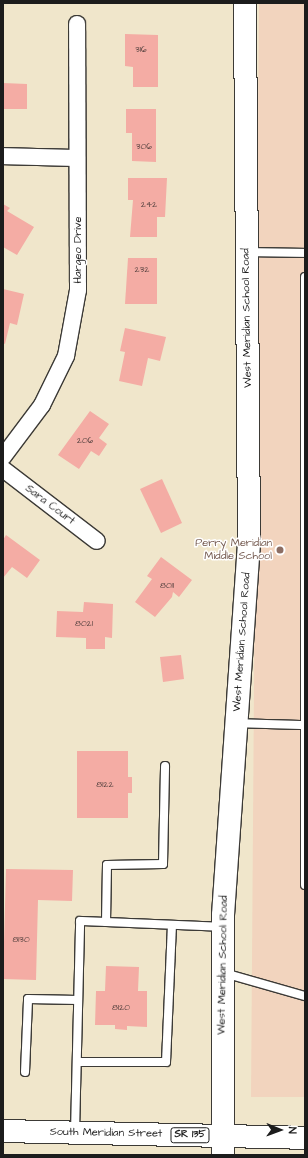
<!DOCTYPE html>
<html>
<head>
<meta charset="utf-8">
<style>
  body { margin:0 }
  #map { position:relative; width:308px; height:1158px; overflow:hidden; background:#f0e6cb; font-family:"Architects Daughter",sans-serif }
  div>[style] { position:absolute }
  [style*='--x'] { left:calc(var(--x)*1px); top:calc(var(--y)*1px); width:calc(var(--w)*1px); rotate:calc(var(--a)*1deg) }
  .built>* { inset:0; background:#f2d4be }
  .building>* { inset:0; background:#f4aca4 }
  .roads { filter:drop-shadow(1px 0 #3c3a36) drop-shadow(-1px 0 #3c3a36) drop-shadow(0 1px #3c3a36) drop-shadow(0 -1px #3c3a36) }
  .service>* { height:8px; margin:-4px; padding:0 4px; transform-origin:4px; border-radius:4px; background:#fff }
  .minor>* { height:16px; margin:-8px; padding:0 8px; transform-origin:8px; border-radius:8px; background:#fff }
  .secondary>* { height:22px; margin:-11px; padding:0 11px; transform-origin:11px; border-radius:11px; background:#fff }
  .primary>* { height:22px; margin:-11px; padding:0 11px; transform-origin:11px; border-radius:11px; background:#fff }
  .dots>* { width:11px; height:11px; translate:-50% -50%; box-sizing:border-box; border:2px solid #fff; border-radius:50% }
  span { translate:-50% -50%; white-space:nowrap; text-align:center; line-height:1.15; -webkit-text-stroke:3px #fff; paint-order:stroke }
  .number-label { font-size:9px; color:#52403e }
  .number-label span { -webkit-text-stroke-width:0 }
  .shield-label span { padding:1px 3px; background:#fff; border:1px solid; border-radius:3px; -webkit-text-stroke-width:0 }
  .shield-label { font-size:10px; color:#1c1c1c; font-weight:700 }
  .street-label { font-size:11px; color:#1c1c1c }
  .education-label { font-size:11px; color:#785e54 }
  .right { translate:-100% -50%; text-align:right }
  .frame { position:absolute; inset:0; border:4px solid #1c1c1c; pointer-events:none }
  .north { position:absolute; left:260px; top:1110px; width:40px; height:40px; -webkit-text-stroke:3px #fff; paint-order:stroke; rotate:91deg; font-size:11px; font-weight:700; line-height:16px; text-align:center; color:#1c1c1c }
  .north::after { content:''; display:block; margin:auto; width:14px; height:18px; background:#1c1c1c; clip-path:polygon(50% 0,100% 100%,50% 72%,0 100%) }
</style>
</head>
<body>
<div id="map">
  <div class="built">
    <i style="clip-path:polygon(259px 3px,305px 3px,305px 1097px,251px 1097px)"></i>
  </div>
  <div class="building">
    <i style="clip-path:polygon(125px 34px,158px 35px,158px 87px,133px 87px,133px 67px,125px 66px)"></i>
    <i style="clip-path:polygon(3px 83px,27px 84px,27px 109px,3px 109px)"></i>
    <i style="clip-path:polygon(126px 109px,156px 109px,156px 162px,132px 161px,132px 133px,126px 133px)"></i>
    <i style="clip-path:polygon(128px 178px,167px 178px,165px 217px,157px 217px,157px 237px,130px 237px,133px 200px,128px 200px)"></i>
    <i style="clip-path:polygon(3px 204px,10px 208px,7px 211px,34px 227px,17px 255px,3px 247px)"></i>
    <i style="clip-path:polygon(128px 258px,157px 258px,157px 304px,125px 304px)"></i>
    <i style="clip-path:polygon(3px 289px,24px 294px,17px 325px,10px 323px,5px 344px,3px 343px)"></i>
    <i style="clip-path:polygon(125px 328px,166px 337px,160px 361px,148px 358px,142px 386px,119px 381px,125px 352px,120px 351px)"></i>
    <i style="clip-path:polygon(90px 411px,109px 424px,99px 438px,107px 444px,99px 456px,91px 451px,79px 469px,58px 455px)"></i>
    <i style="clip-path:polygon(162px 479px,182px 523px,161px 533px,140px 489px)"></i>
    <i style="clip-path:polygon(6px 535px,40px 560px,27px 578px,12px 567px,3px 578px,3px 540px)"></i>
    <i style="clip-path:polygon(161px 557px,192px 580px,179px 597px,173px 592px,172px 597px,155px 617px,135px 602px,152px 579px,147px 576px)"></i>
    <i style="clip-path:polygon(84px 602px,113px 604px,112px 638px,105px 637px,105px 649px,86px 649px,86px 638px,56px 637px,57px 611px,83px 612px)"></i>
    <i style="clip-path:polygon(181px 655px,184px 679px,163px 682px,160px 657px)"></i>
    <i style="clip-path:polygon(77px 751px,128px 751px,128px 777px,132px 777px,132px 793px,128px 793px,128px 818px,77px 818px)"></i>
    <i style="clip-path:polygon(6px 869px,73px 870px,72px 901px,38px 900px,36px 980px,3px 979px)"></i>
    <i style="clip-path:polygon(106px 966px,139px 967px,138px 991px,147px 991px,147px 1027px,127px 1026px,127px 1030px,115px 1029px,115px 1025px,95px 1025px,96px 991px,105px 991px)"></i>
  </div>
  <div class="roads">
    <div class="service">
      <i style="--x:248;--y:252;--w:57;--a:1"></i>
      <i style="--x:305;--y:277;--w:608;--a:90"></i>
      <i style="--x:236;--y:723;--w:69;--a:1.7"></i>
      <i style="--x:106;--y:922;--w:57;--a:-89"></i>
      <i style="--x:107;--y:865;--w:56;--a:-1"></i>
      <i style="--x:163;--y:864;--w:98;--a:-88.8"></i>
      <i style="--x:224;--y:973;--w:84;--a:15.9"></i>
      <i style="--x:77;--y:1062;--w:89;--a:0"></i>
      <i style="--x:166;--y:1062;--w:137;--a:-87.5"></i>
      <i style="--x:25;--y:1072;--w:73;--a:-87.6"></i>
      <i style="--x:28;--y:999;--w:50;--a:1.1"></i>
      <i style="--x:75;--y:1132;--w:211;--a:-88.6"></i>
      <i style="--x:80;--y:921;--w:142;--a:2.4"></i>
    </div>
    <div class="minor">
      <i style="--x:3;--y:156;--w:74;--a:1.5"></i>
      <i style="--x:3;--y:457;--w:65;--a:-53.1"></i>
      <i style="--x:42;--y:405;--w:55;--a:-63.9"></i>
      <i style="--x:66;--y:356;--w:67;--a:-79.7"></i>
      <i style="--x:78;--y:290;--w:266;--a:-90.2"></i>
      <i style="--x:3;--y:469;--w:118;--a:37.5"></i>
    </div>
    <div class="secondary">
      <i style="--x:223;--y:1155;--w:240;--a:-90"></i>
      <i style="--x:223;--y:915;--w:374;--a:-86"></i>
      <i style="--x:249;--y:542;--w:539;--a:-90.43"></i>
    </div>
    <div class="primary">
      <i style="--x:3;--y:1131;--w:302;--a:1.3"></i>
    </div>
  </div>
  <div class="dots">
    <i style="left:280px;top:550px;background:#8d6e63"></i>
  </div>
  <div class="number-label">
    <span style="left:141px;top:50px">316</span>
    <span style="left:144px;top:147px">306</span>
    <span style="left:149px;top:205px">242</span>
    <span style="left:142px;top:270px">232</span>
    <span style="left:85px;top:441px">206</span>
    <span style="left:167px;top:586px">8011</span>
    <span style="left:84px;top:624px">8021</span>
    <span style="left:105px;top:785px">8122</span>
    <span style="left:21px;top:940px">8130</span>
    <span style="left:121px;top:1008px">8120</span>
  </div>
  <div class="shield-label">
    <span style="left:190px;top:1135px">SR 135</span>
  </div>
  <div class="street-label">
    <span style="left:78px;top:250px;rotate:-90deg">Hargeo Drive</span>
    <span style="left:247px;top:318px;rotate:-91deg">West Meridian School Road</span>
    <span style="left:50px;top:505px;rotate:37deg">Sara Court</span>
    <span style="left:242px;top:642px;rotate:-86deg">West Meridian School Road</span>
    <span style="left:223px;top:965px;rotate:-89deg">West Meridian School Road</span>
    <span style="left:106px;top:1133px;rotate:1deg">South Meridian Street</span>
  </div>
  <div class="education-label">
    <span class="right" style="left:272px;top:550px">Perry Meridian<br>Middle School</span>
  </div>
  <div class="frame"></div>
  <div class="north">N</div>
</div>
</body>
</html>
